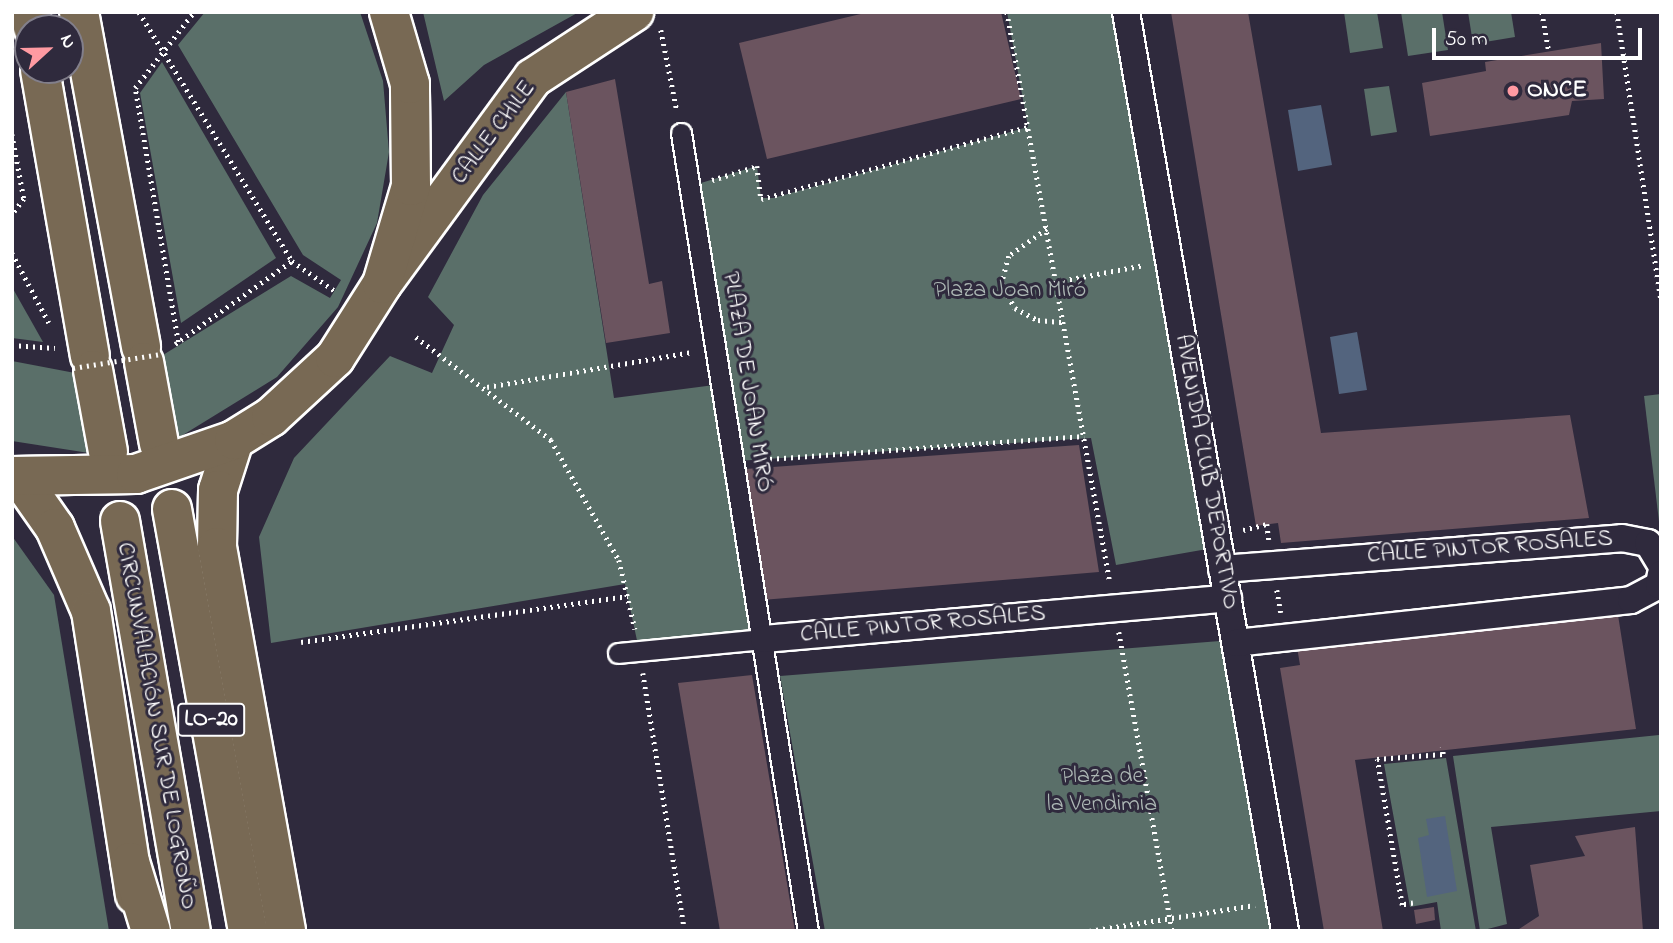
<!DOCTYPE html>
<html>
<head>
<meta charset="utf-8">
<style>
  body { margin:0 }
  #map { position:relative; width:1673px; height:943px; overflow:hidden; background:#2f2a3d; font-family:"Indie Flower",sans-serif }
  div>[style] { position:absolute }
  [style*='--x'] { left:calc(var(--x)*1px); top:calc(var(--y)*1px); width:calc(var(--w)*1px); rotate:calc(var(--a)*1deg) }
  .green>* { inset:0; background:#5a6f69 }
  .water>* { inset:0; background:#53647e }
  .building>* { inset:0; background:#6b545f }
  .trunk-tunnel>* { height:38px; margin-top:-19px; transform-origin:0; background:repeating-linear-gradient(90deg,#443f50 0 38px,transparent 0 57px) }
  .path>* { height:4.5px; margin-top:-2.25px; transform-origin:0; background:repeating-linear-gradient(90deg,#fff 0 2px,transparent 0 7px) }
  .roads { filter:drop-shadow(2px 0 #fff) drop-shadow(-2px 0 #fff) drop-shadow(0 2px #fff) drop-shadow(0 -2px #fff) }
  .pedestrian>* { height:19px; margin:-9.5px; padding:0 9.5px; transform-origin:9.5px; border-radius:9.5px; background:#2f2a3d }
  .minor>* { height:26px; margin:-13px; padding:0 13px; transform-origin:13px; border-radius:13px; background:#2f2a3d }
  .primary>* { height:38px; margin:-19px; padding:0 19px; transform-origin:19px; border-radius:19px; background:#786954 }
  .trunk>* { height:38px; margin:-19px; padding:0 19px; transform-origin:19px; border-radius:19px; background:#786954 }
  .path-bridge>* { height:4.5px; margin-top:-2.25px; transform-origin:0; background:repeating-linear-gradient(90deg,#fff 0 2px,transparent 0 7px) }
  .dots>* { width:19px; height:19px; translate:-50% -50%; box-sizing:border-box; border:4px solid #2f2a3d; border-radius:50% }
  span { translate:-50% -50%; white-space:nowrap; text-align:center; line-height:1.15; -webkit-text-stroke:6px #2f2a3d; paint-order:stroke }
  .shield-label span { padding:2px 5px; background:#2f2a3d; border:2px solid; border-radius:5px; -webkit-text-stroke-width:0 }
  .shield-label { font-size:23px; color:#fff; font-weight:700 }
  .poi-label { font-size:24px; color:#fff; font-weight:700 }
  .left { translate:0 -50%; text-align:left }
  .street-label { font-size:24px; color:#fff }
  .park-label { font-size:24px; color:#acb7b4 }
  .frame { position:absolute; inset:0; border:14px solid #fff; pointer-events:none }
  .north { position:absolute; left:14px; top:14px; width:70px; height:70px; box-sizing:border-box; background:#2f2a3d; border:2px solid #827f8b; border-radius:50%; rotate:68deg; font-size:19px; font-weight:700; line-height:28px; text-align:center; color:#fff }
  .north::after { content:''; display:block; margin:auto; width:24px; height:32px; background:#ff9aa2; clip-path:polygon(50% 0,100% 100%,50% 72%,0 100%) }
  .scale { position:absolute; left:1432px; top:28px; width:210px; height:32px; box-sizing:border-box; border:4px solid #fff; border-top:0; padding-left:9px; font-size:21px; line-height:24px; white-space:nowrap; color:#fff; -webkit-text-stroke:5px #2f2a3d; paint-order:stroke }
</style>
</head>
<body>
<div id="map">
  <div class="green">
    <i style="clip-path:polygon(205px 12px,360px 12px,383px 81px,389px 152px,377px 223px,338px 307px,277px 377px,178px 438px,163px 355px,291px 276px,330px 298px,341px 280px,303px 255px,178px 45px)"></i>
    <i style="clip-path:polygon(423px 12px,579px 12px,484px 65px,444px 101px)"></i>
    <i style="clip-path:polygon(1007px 12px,1113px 12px,1213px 548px,1116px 565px,1091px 438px,736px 461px,764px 639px,639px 650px,625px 584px,271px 643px,259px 537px,294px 458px,390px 356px,432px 373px,454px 325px,428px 297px,483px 195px,566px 92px,614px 398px,722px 384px,691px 186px,757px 166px,761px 198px,773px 198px,1028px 127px)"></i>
    <i style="clip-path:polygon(1344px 12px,1377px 12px,1383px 48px,1350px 53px)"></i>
    <i style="clip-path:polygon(1401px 12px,1442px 12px,1448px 50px,1408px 56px)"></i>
    <i style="clip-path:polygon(1468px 12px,1511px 12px,1515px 37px,1473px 44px)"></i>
    <i style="clip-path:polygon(162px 62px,276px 258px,181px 323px,140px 93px)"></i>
    <i style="clip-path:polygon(1389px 86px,1397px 132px,1371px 136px,1364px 89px)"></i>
    <i style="clip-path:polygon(12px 287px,43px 342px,12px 338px)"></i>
    <i style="clip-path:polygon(12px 361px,75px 373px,89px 453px,12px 441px)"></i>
    <i style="clip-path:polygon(1661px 394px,1661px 538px,1644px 396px)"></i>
    <i style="clip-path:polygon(12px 536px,54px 595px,109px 931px,12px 931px)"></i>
    <i style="clip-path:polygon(1220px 641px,1270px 931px,825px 931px,780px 676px)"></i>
    <i style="clip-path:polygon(1659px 735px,1661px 811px,1491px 827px,1507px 924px,1480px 931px,1453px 756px)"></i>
    <i style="clip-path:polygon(1446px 758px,1476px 931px,1441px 931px,1437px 902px,1410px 907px,1384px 764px)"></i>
  </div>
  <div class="water">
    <i style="clip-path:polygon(1321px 105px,1332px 165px,1298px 171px,1288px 110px)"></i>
    <i style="clip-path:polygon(1357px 332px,1367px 390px,1339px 394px,1330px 337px)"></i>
    <i style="clip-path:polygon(1445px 816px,1457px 891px,1427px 897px,1418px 838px,1429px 835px,1426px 819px)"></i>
  </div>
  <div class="building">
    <i style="clip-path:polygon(869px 12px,1001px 12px,1021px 99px,767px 159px,739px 43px)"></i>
    <i style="clip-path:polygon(1171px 12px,1248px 12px,1321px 433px,1570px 415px,1589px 518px,1281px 543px,1278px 523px,1256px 526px)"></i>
    <i style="clip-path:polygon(1601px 43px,1604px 99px,1572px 101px,1569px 115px,1430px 136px,1422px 83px,1486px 71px,1485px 62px)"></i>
    <i style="clip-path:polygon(615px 79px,649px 284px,662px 281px,670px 333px,606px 343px,566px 92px)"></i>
    <i style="clip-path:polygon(1079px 445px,1099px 572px,761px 600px,745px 469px)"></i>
    <i style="clip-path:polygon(1618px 615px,1636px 729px,1355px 760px,1383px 931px,1324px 931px,1280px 668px,1300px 665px,1296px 641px)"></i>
    <i style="clip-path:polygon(752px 675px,795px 931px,720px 931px,678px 683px)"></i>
    <i style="clip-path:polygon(1635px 827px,1643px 931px,1516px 931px,1539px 916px,1530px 865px,1585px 856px,1575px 836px)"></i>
    <i style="clip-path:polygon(1434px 907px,1435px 920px,1416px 924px,1414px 910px)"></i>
  </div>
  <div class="trunk-tunnel">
    <i style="--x:108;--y:452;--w:70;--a:80.1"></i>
  </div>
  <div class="path">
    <i style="--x:139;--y:12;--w:292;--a:58.4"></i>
    <i style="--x:292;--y:261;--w:52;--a:34.9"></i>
    <i style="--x:1007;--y:12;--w:579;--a:79.76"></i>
    <i style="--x:1542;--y:12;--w:40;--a:80"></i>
    <i style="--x:1617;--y:12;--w:290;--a:81.3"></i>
    <i style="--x:661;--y:30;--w:83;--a:78.8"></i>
    <i style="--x:12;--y:134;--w:66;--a:79.5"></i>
    <i style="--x:24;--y:199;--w:20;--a:127"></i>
    <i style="--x:712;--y:180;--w:47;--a:-17.3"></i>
    <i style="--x:757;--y:166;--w:33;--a:83"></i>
    <i style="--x:761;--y:199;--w:277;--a:-15.1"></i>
    <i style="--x:1047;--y:229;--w:47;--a:144.6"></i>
    <i style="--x:1009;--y:256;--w:28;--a:105"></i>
    <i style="--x:1002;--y:283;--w:28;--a:63"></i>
    <i style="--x:1015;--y:308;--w:26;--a:28"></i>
    <i style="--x:1038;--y:320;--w:25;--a:5"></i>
    <i style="--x:12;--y:253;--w:79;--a:62.1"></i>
    <i style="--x:1056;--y:282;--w:90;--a:-10.9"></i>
    <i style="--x:416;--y:337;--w:170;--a:37.3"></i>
    <i style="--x:551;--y:440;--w:138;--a:60.5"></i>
    <i style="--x:619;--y:560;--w:71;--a:76.9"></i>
    <i style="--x:178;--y:342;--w:258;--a:-99.6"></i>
    <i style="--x:135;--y:88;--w:96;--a:-52.2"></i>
    <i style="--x:175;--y:344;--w:143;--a:-35.4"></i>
    <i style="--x:12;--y:345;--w:43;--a:4"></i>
    <i style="--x:487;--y:387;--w:208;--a:-9.7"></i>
    <i style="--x:756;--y:460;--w:329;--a:-4.2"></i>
    <i style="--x:1243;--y:530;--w:25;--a:-14"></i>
    <i style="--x:1267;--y:524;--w:16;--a:83"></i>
    <i style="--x:1277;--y:590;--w:23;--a:80"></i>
    <i style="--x:1119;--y:632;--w:304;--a:79.9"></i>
    <i style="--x:301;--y:642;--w:330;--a:-8"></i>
    <i style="--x:643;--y:673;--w:261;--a:80.8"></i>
    <i style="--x:1413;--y:903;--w:11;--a:170"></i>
    <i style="--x:1402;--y:905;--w:148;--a:-99.7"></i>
    <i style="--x:1377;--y:759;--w:66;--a:-4.3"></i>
    <i style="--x:1443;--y:754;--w:7;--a:-98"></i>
    <i style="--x:1089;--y:931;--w:168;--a:-8.9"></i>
  </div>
  <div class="roads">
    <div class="pedestrian">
      <i style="--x:681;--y:133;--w:808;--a:80.96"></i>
      <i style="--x:618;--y:653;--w:147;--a:-5.5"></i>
    </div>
    <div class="minor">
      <i style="--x:1126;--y:12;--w:933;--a:80.18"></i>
      <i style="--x:1222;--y:569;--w:401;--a:-4.4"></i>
      <i style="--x:1622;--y:538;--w:26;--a:11"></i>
      <i style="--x:1648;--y:543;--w:26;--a:59"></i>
      <i style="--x:764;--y:639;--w:466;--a:-5"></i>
      <i style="--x:1236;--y:643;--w:397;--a:-6.2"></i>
      <i style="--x:1631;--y:600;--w:32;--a:-28"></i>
      <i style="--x:1659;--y:585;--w:11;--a:-80"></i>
    </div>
    <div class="primary">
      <i style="--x:385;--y:280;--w:250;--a:-53.8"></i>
      <i style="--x:533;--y:78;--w:121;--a:-33.2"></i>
      <i style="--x:234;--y:440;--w:52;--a:107.7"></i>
      <i style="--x:218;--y:490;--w:57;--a:91"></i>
      <i style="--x:217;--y:547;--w:390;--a:79.8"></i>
      <i style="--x:20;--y:478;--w:61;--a:55"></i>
      <i style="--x:55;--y:528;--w:90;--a:66.6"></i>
      <i style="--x:91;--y:611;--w:287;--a:81.2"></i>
    </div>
    <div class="trunk">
      <i style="--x:30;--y:12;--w:16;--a:79"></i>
      <i style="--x:79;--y:12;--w:341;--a:79.5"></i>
      <i style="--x:40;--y:70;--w:290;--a:80.1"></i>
      <i style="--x:144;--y:362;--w:83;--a:79.6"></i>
      <i style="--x:93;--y:370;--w:83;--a:79.6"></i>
      <i style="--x:12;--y:476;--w:124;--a:-0.9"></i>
      <i style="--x:136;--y:474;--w:104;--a:-19.1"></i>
      <i style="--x:234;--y:440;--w:44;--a:-31.9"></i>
      <i style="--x:271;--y:417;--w:87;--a:-42.7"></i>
      <i style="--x:335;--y:358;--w:88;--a:-57.6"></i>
      <i style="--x:382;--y:284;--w:102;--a:-73.5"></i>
      <i style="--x:411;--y:186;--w:102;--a:-90.6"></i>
      <i style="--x:410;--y:84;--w:75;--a:-106.3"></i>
      <i style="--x:172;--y:509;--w:429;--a:79.8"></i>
      <i style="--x:120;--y:521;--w:416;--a:80.2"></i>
      <i style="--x:130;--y:862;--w:72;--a:73.1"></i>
      <i style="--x:284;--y:926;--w:5;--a:90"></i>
    </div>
  </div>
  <div class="path-bridge">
    <i style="--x:73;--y:368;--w:89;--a:-9"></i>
  </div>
  <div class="dots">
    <i style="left:1513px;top:91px;background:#ff9aa2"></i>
  </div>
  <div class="shield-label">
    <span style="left:211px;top:720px">LO-20</span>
  </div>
  <div class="poi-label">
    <span class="left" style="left:1527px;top:91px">ONCE</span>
  </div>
  <div class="street-label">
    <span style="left:494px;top:133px;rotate:-53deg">CALLE CHILE</span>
    <span style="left:747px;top:382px;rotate:81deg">PLAZA DE JOAN MIRÓ</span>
    <span style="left:1206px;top:472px;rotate:80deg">AVENIDA CLUB DEPORTIVO</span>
    <span style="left:1490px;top:548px;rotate:-4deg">CALLE PINTOR ROSALES</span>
    <span style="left:923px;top:625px;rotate:-5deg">CALLE PINTOR ROSALES</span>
    <span style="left:156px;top:726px;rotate:80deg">CIRCUNVALACIÓN SUR DE LOGROÑO</span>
  </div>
  <div class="park-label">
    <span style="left:1010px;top:291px">Plaza Joan Miró</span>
    <span style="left:1102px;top:791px">Plaza de<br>la Vendimia</span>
  </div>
  <div class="frame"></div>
  <div class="north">N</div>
  <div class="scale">50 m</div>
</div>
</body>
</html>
